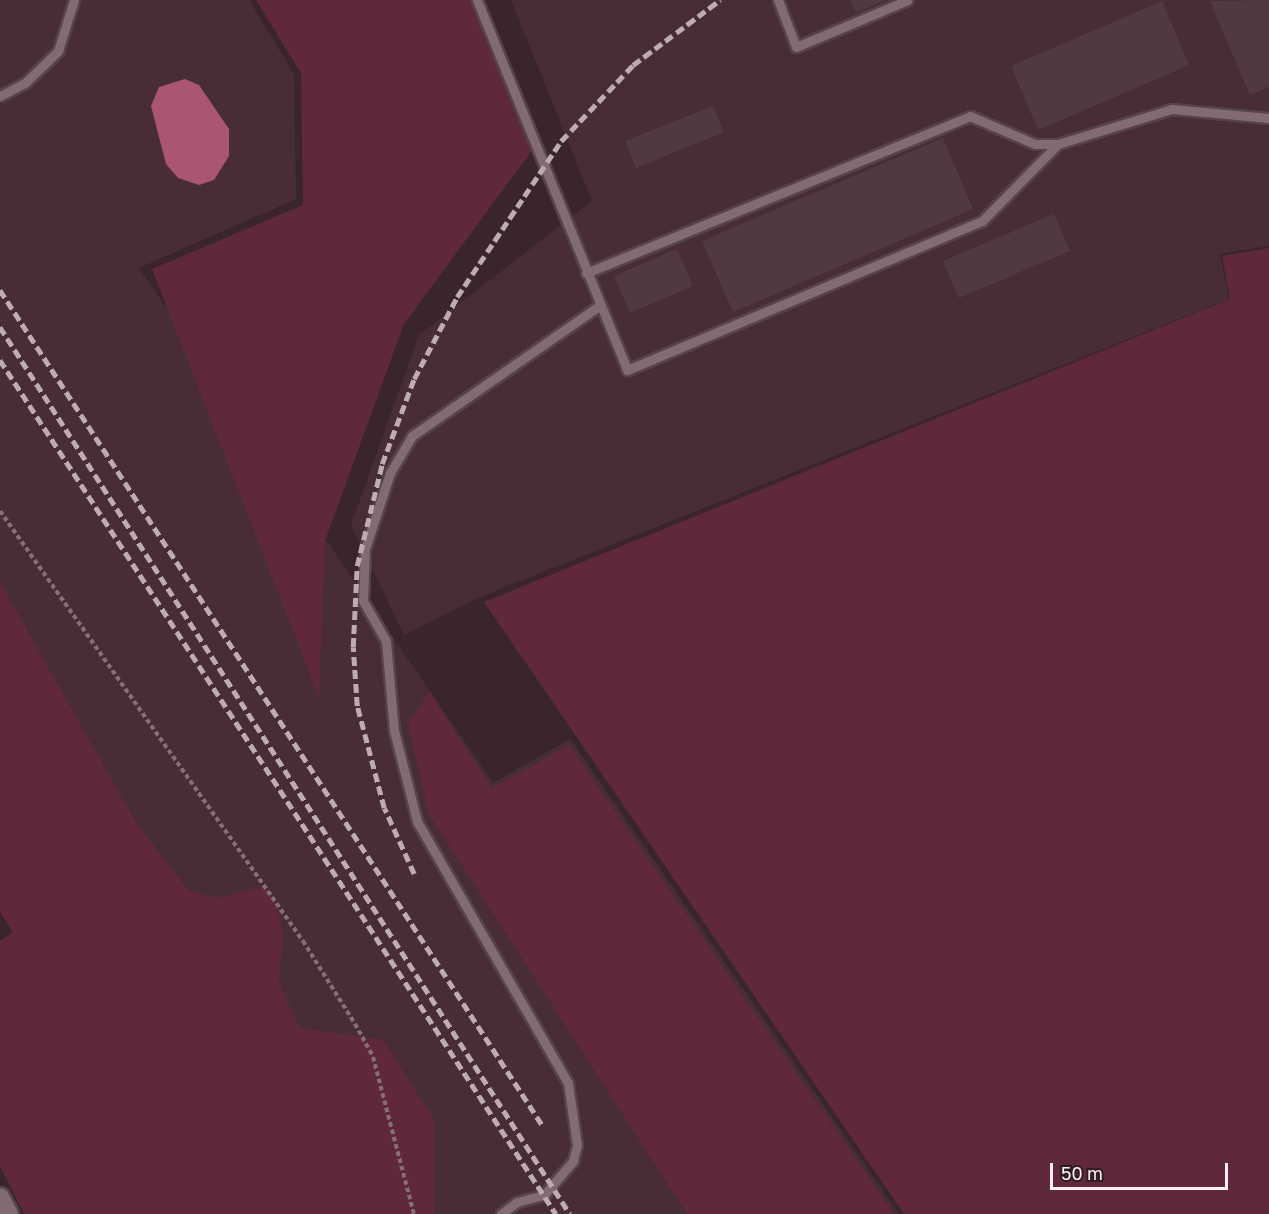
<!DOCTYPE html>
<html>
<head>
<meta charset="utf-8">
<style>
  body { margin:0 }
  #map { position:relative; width:1269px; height:1214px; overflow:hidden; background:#3a252b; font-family:"Golos Text",sans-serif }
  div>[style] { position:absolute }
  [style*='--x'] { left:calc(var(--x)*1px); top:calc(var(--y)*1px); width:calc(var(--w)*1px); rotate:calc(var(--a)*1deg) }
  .built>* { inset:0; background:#492d36 }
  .green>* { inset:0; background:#60283c }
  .water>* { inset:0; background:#aa5572 }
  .building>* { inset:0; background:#503a40 }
  .path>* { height:4px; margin-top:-2px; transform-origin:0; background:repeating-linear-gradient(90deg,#847177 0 4.5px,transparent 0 7.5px) }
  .roads { filter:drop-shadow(2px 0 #55444a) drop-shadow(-2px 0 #55444a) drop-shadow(0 2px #55444a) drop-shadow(0 -2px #55444a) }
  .lane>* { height:9px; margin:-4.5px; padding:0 4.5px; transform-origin:4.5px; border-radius:4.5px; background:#836b72 }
  .street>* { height:18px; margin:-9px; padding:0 9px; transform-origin:9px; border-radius:9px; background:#836b72 }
  .rail>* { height:4.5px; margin-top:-2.25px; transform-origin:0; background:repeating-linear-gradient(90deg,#bdadb2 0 9px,transparent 0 13.5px) }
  span { translate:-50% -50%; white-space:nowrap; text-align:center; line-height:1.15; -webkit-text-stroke:6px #2f1c22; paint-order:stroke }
  .scale { position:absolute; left:1050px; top:1163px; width:178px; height:27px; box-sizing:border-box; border:3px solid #fdeff3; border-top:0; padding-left:8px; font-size:18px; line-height:21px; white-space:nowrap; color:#fdeff3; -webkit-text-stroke:4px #2f1c22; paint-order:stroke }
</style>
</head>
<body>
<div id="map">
  <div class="built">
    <i style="clip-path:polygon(0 0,249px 0,294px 74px,296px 199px,139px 268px,493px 783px,570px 739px,899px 1214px,307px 1214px,0 744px)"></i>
    <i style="clip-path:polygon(511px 0,1269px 0,1269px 246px,1220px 254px,1229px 299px,480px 597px,404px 635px,351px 525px,419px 335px,592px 201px)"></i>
  </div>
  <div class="green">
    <i style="clip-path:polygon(256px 0,473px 0,533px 149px,404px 324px,325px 541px,319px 697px,152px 269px,303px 205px,301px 73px)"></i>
    <i style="clip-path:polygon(1269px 248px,1269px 1214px,904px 1214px,484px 602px,1230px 299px,1222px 256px)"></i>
    <i style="clip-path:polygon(0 582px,136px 823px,189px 891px,217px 898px,265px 886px,275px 897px,283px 933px,279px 983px,300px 1028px,383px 1040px,435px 1121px,434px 1214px,24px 1214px,0 1166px,0 941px,13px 932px,0 912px)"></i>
    <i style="clip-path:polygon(429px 691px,492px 789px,569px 745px,894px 1214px,687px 1214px,429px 814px,408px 724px)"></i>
  </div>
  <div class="water">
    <i style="clip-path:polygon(185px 79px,199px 85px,229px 129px,229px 156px,214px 180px,199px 185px,178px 178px,166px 164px,151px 106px,159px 87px)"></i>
  </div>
  <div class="building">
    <i style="clip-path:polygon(850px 0,886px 0,856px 13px)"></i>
    <i style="clip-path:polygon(1269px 0,1269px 87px,1250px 95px,1210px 1px)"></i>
    <i style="clip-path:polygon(1162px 1px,1189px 65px,1038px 130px,1011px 66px)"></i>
    <i style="clip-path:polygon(713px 106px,724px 132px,636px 168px,625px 141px)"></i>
    <i style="clip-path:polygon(943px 138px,973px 209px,733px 312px,702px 241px)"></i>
    <i style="clip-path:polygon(1054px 214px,1070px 251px,959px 298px,943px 261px)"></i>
    <i style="clip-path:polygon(677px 249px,693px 286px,630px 313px,614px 276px)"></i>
  </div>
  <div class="path">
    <i style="--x:0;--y:511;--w:526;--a:54.83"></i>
    <i style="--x:303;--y:941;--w:98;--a:57.9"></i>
    <i style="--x:355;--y:1024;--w:38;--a:61"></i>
    <i style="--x:373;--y:1057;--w:162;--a:75.4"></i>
  </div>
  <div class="roads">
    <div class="lane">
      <i style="--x:477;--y:0;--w:399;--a:67.9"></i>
      <i style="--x:627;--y:370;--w:385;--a:-22.8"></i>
      <i style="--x:982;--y:221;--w:108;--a:-45.4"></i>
      <i style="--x:778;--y:0;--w:50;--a:69"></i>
      <i style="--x:796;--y:47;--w:121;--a:-22.8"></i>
      <i style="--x:0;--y:96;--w:30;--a:-28"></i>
      <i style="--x:26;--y:82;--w:45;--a:-44.1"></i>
      <i style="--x:58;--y:51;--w:53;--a:-72.6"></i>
      <i style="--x:586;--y:273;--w:415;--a:-22.2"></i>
      <i style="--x:970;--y:116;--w:71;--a:23.3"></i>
      <i style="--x:1035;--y:144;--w:23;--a:0"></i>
      <i style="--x:1058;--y:144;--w:119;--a:-17.1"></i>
      <i style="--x:1172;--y:109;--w:97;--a:5.3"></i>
      <i style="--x:501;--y:1214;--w:20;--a:-37"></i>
      <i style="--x:517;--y:1202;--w:28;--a:-15"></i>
      <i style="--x:544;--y:1195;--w:45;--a:-49.5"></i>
      <i style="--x:573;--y:1161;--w:16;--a:-76"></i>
      <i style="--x:577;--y:1145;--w:63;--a:-98.3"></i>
      <i style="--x:568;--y:1083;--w:302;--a:-120"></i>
      <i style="--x:417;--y:821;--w:93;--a:-104.3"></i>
      <i style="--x:394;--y:731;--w:90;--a:-95.1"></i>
      <i style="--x:386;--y:641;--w:46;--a:-119.9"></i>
      <i style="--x:363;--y:601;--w:52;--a:-87.8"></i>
      <i style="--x:365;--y:549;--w:80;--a:-71.8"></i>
      <i style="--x:390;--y:473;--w:43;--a:-59.3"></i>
      <i style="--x:412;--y:436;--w:228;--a:-34.8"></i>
    </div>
    <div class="street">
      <i style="--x:0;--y:1197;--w:19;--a:62"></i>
    </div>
  </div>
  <div class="rail">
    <i style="--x:0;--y:290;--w:997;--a:57"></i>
    <i style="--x:0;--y:327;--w:1054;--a:57.27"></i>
    <i style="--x:0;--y:360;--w:1019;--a:56.93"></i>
    <i style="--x:414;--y:874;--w:72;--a:-114.4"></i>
    <i style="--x:384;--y:808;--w:106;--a:-104.8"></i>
    <i style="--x:357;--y:706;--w:59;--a:-93.9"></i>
    <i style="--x:353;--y:647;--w:81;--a:-87.2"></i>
    <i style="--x:357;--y:566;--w:105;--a:-76.2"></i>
    <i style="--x:382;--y:464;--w:91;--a:-69.4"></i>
    <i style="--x:414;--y:379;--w:93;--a:-62.3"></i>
    <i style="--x:457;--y:297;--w:187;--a:-56.3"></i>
    <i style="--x:561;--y:141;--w:105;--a:-46.5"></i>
    <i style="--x:633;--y:65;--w:109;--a:-36.8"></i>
  </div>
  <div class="scale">50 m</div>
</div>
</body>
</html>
